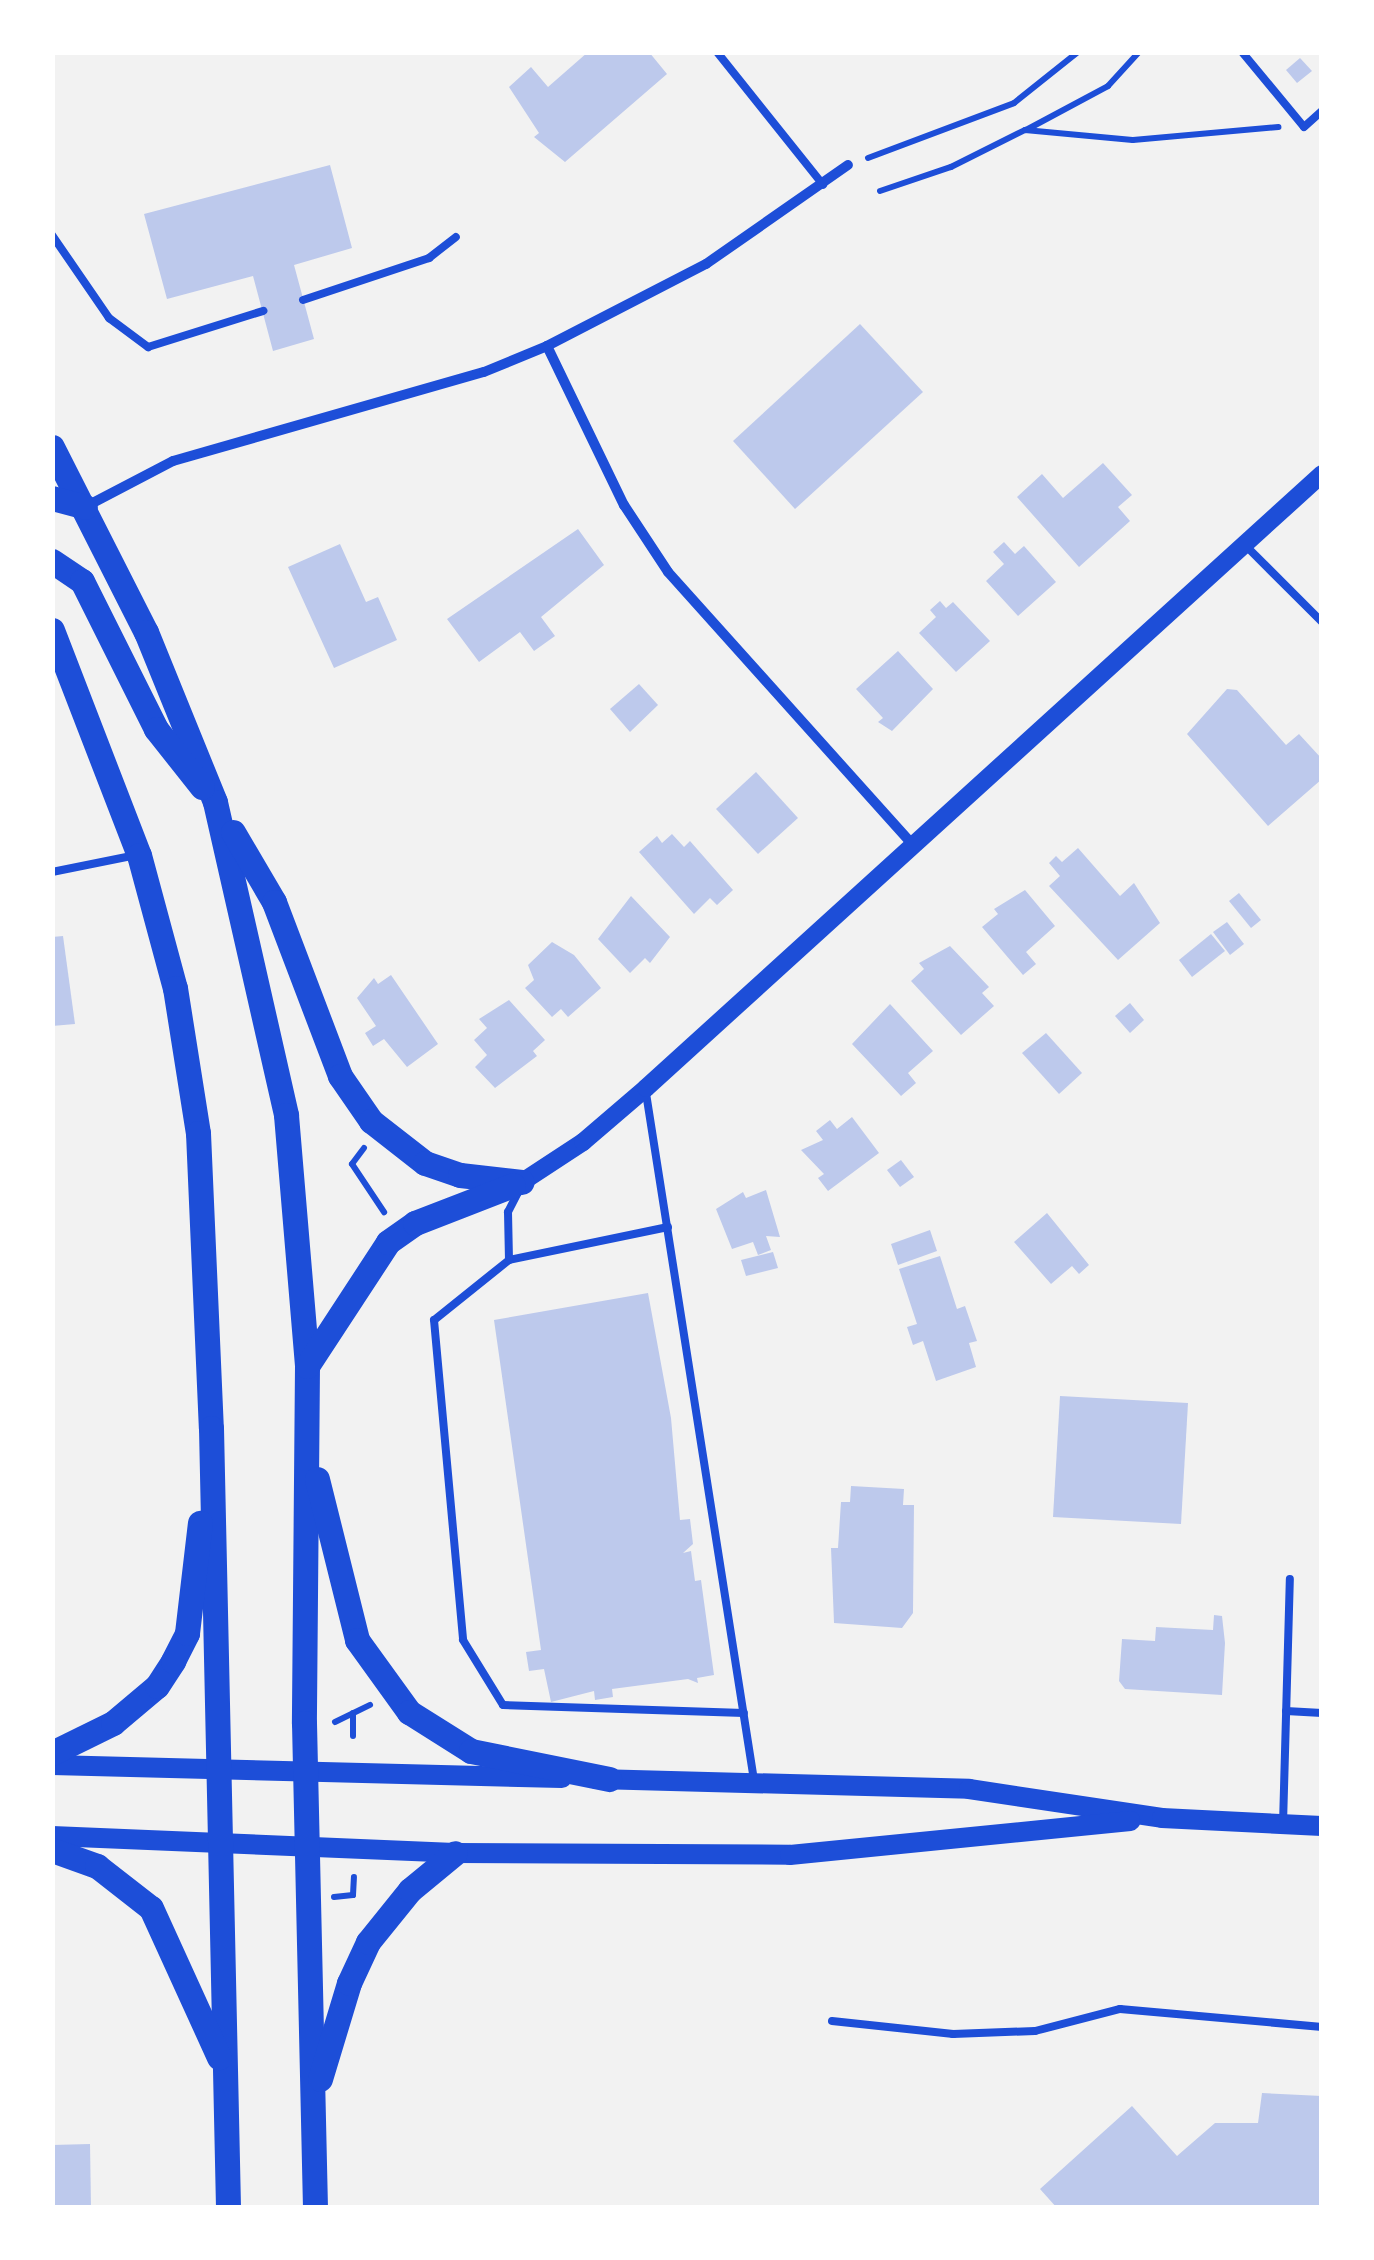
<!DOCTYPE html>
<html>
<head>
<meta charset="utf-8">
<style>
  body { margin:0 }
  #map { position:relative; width:1374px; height:2260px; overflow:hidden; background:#f2f2f2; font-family:"Golos Text",sans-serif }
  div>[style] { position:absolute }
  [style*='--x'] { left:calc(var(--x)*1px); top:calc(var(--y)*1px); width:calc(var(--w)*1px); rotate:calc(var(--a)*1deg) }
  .building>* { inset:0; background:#bdc9ec }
  .path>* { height:6px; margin:-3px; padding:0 3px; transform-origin:3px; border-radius:3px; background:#1d4ed8 }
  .service>* { height:8px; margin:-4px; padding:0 4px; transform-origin:4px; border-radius:4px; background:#1d4ed8 }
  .minor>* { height:10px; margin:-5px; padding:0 5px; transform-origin:5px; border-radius:5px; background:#1d4ed8 }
  .tertiary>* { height:18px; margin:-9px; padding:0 9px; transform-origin:9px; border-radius:9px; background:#1d4ed8 }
  .secondary>* { height:20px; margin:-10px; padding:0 10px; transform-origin:10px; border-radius:10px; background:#1d4ed8 }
  .primary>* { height:25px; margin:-12.5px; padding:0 12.5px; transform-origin:12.5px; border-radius:12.5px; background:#1d4ed8 }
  span { translate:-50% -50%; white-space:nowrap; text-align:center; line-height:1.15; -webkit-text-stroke:10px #fff; paint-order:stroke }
  .frame { position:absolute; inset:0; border:55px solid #fff; pointer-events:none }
</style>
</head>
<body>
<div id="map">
  <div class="building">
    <i style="clip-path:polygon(588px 52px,649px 52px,667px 74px,565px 162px,534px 137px,539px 133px,509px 87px,531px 67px,548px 87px)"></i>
    <i style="clip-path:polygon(1300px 58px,1312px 71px,1297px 83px,1286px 70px)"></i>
    <i style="clip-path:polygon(330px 165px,352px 248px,294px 265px,314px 339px,273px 351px,253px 276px,167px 299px,144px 214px)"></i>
    <i style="clip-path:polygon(860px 324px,923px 392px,795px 509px,733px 441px)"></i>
    <i style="clip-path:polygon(1103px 463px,1132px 495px,1118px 507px,1130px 521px,1079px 567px,1017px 497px,1042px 474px,1063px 498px)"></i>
    <i style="clip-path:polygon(578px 529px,604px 565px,541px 617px,555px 636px,534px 651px,520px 632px,479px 662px,447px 619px)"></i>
    <i style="clip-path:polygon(1004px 542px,1015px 554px,1024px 546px,1056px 582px,1018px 616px,986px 581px,1004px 564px,993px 552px)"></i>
    <i style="clip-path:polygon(340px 544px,366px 602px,378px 597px,397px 640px,334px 668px,288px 567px)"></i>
    <i style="clip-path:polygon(940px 601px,946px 608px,953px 602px,990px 641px,956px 672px,919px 633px,936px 617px,930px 610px)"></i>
    <i style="clip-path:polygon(898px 651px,933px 689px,892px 731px,878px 722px,883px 718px,856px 689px)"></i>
    <i style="clip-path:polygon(639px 684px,658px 705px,630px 732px,610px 709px)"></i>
    <i style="clip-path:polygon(1227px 689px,1237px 690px,1286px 745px,1299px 734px,1322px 759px,1322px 779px,1268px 826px,1187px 734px)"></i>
    <i style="clip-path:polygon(756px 772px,798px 818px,758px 854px,716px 809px)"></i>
    <i style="clip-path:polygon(672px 834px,684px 847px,690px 841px,733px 890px,717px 905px,710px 898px,694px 914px,639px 852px,657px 836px,662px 843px)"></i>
    <i style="clip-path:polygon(1078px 848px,1120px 896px,1134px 883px,1160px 923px,1118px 960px,1049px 886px,1060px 876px,1049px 863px,1056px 856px,1062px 862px)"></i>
    <i style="clip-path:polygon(1025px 890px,1055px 926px,1026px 952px,1036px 964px,1023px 975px,982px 927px,998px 914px,994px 909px)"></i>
    <i style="clip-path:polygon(1239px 893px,1261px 920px,1251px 928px,1229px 901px)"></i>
    <i style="clip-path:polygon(631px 896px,670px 937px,650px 963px,645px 958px,630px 973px,598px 939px)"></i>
    <i style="clip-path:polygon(1227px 922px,1244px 944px,1230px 955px,1213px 932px)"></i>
    <i style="clip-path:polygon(1211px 934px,1225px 951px,1192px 977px,1179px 960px)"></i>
    <i style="clip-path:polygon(63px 936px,75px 1024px,52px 1026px,52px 937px)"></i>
    <i style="clip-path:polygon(552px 942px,574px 955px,601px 988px,568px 1017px,561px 1009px,552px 1017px,525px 988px,534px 980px,528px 965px)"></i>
    <i style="clip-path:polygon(950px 946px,989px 987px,982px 993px,994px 1006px,961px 1035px,911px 981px,924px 969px,919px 963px)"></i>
    <i style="clip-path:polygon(391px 975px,438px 1044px,407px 1067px,384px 1039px,373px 1046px,365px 1033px,376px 1026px,357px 998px,374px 978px,378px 984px)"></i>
    <i style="clip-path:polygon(509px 1000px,545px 1040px,533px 1051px,537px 1056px,495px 1088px,475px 1067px,487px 1055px,474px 1040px,487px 1028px,479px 1019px)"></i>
    <i style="clip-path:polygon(1130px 1003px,1144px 1020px,1130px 1033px,1115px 1016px)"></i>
    <i style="clip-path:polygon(890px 1004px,933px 1051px,908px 1073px,916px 1083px,901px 1096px,852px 1044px)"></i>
    <i style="clip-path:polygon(1046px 1033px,1082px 1073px,1059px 1094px,1022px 1053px)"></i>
    <i style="clip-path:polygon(852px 1117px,879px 1153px,828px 1191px,818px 1178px,824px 1174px,801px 1150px,823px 1140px,816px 1131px,830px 1120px,837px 1129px)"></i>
    <i style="clip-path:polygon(901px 1160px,914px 1177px,900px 1187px,887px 1170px)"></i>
    <i style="clip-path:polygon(766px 1190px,780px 1237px,766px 1236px,771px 1250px,758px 1255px,753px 1242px,732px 1249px,716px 1209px,743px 1192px,746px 1198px)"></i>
    <i style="clip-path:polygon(1047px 1213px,1089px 1265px,1079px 1274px,1072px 1266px,1051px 1284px,1014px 1242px)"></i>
    <i style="clip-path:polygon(930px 1230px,937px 1251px,898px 1265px,891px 1244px)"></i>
    <i style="clip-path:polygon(773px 1252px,778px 1268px,746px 1276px,741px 1260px)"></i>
    <i style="clip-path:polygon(940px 1256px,957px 1309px,965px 1306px,977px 1341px,969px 1343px,976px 1367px,936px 1381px,923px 1341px,913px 1345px,907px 1327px,917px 1324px,899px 1269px)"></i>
    <i style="clip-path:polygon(648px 1293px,671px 1418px,680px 1520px,690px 1519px,693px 1544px,683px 1553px,691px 1551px,695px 1581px,701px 1580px,714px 1675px,697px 1678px,698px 1683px,688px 1679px,612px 1689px,613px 1697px,595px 1700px,594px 1691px,551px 1702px,544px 1669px,529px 1671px,526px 1652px,541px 1650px,494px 1320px)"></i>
    <i style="clip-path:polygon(1060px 1396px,1188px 1403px,1181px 1524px,1053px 1517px)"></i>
    <i style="clip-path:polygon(851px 1486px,904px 1489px,903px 1505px,914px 1505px,913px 1613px,902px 1628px,834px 1623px,831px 1548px,838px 1548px,841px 1502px,850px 1502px)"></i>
    <i style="clip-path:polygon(1214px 1615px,1222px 1616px,1225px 1643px,1222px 1695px,1125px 1689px,1119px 1681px,1122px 1639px,1155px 1641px,1156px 1627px,1213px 1630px)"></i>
    <i style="clip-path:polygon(1262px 2093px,1322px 2096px,1322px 2208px,1057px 2208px,1040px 2189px,1132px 2106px,1177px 2156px,1215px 2123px,1258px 2123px)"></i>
    <i style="clip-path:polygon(90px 2144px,91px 2208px,52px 2208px,52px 2145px)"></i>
  </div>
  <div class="path">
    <i style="--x:1026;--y:130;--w:93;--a:-28.2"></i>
    <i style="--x:1108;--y:86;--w:46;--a:-47.6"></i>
    <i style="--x:868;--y:158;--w:156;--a:-20.6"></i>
    <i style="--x:1014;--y:103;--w:82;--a:-38.6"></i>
    <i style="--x:880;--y:191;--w:75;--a:-18.7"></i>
    <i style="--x:951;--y:167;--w:83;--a:-26.6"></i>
    <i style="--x:1025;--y:130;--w:108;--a:5.3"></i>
    <i style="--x:1133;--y:140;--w:146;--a:-5.1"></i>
    <i style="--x:364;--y:1148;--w:20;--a:127"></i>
    <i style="--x:352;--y:1164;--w:58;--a:56.3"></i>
    <i style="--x:335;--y:1722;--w:39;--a:-26"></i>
    <i style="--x:353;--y:1736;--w:23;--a:-90"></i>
    <i style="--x:334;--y:1897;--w:19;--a:-6"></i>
    <i style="--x:353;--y:1895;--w:18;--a:-87"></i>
  </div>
  <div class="service">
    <i style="--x:717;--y:52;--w:170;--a:51.4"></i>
    <i style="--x:1242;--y:52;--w:97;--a:50.4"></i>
    <i style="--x:1304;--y:127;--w:24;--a:-42"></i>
    <i style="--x:52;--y:235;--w:101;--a:55.5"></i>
    <i style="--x:109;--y:318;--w:49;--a:36.6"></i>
    <i style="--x:148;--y:347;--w:121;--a:-17.4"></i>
    <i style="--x:303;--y:300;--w:133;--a:-18.4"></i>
    <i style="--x:429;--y:258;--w:34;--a:-38"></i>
    <i style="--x:1244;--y:544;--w:110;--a:45"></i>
    <i style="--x:52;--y:872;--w:86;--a:-11.4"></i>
    <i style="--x:646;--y:1093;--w:695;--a:81.07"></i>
    <i style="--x:668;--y:1227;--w:162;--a:168.3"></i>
    <i style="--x:509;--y:1260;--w:96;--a:141.3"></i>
    <i style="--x:434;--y:1320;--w:321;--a:84.8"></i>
    <i style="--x:463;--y:1640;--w:76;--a:58.4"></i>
    <i style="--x:503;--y:1705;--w:241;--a:1.9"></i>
    <i style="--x:509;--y:1260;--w:48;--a:-91.2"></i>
    <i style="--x:508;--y:1212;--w:22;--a:-63"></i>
    <i style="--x:1286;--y:1711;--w:36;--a:3"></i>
    <i style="--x:1283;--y:1824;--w:245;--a:-88.4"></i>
    <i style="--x:832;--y:2021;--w:122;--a:6.1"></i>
    <i style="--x:953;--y:2034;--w:82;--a:-2.1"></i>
    <i style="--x:1035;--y:2031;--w:88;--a:-14.5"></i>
    <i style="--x:1120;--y:2009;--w:203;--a:5.1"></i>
  </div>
  <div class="minor">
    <i style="--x:547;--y:346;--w:177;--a:64.2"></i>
    <i style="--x:624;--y:505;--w:80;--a:56.7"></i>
    <i style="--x:668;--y:572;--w:365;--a:48.1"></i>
    <i style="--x:85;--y:507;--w:99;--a:-27.6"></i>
    <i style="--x:173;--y:461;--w:323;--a:-16"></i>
    <i style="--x:484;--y:372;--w:68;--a:-22.4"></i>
    <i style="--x:547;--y:346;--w:179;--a:-27.3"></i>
    <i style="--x:706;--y:264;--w:173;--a:-34.9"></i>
  </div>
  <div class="tertiary">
    <i style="--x:522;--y:1182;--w:73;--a:-33.3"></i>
    <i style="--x:583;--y:1142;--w:83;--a:-40.6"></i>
    <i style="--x:646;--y:1088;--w:913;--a:-42.25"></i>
  </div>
  <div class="secondary">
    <i style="--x:52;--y:1765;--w:510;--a:1.46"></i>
    <i style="--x:596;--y:1779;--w:373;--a:1.5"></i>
    <i style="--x:969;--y:1789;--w:195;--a:8.5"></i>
    <i style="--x:1162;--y:1818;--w:160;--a:2.9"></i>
    <i style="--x:52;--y:1836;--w:403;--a:2.4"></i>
    <i style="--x:455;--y:1853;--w:335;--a:0.3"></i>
    <i style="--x:790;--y:1855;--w:342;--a:-5.7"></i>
  </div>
  <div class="primary">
    <i style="--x:52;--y:447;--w:208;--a:63.1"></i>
    <i style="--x:146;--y:632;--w:183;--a:67.9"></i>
    <i style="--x:215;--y:802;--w:321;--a:77.2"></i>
    <i style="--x:286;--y:1115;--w:252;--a:85.2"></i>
    <i style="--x:307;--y:1366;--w:357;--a:90.5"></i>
    <i style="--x:304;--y:1723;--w:485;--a:88.7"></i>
    <i style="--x:52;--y:498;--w:34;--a:15"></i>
    <i style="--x:52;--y:561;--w:36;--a:34"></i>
    <i style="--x:82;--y:581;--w:165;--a:63.4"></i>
    <i style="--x:156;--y:729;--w:74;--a:51.6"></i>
    <i style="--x:52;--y:630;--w:241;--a:68.9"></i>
    <i style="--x:139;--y:855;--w:138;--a:74.9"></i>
    <i style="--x:175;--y:988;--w:147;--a:81"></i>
    <i style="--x:198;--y:1133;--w:295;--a:87.5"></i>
    <i style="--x:211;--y:1428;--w:780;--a:88.75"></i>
    <i style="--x:233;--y:832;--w:81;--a:59.6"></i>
    <i style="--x:274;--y:902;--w:186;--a:69.2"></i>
    <i style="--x:340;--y:1076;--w:55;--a:55.4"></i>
    <i style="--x:371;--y:1121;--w:68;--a:37.9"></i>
    <i style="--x:425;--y:1163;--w:37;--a:19"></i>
    <i style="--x:460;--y:1175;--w:62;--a:6.4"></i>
    <i style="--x:307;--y:1366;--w:148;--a:-56.8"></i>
    <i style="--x:388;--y:1242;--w:33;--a:-35"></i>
    <i style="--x:415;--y:1223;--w:105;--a:-21.2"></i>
    <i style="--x:317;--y:1479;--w:166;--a:76"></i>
    <i style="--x:357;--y:1640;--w:89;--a:54.2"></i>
    <i style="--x:409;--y:1712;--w:73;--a:32.2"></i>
    <i style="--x:471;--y:1751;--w:141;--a:11.5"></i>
    <i style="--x:52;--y:1753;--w:68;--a:-26.2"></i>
    <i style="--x:113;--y:1723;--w:57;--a:-40.1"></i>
    <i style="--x:157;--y:1686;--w:30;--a:-57"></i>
    <i style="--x:173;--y:1661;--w:31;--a:-63"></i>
    <i style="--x:187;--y:1633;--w:111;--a:-83.3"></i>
    <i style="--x:52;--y:1850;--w:48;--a:19.6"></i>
    <i style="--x:97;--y:1866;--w:68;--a:37.9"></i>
    <i style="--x:151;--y:1908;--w:164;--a:65.5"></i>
    <i style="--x:320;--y:2079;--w:100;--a:-73.2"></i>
    <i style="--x:349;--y:1983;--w:45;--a:-65.1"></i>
    <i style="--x:368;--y:1942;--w:67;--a:-51.1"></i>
    <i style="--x:410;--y:1890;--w:58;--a:-39.4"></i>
  </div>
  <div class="frame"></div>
</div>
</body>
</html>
